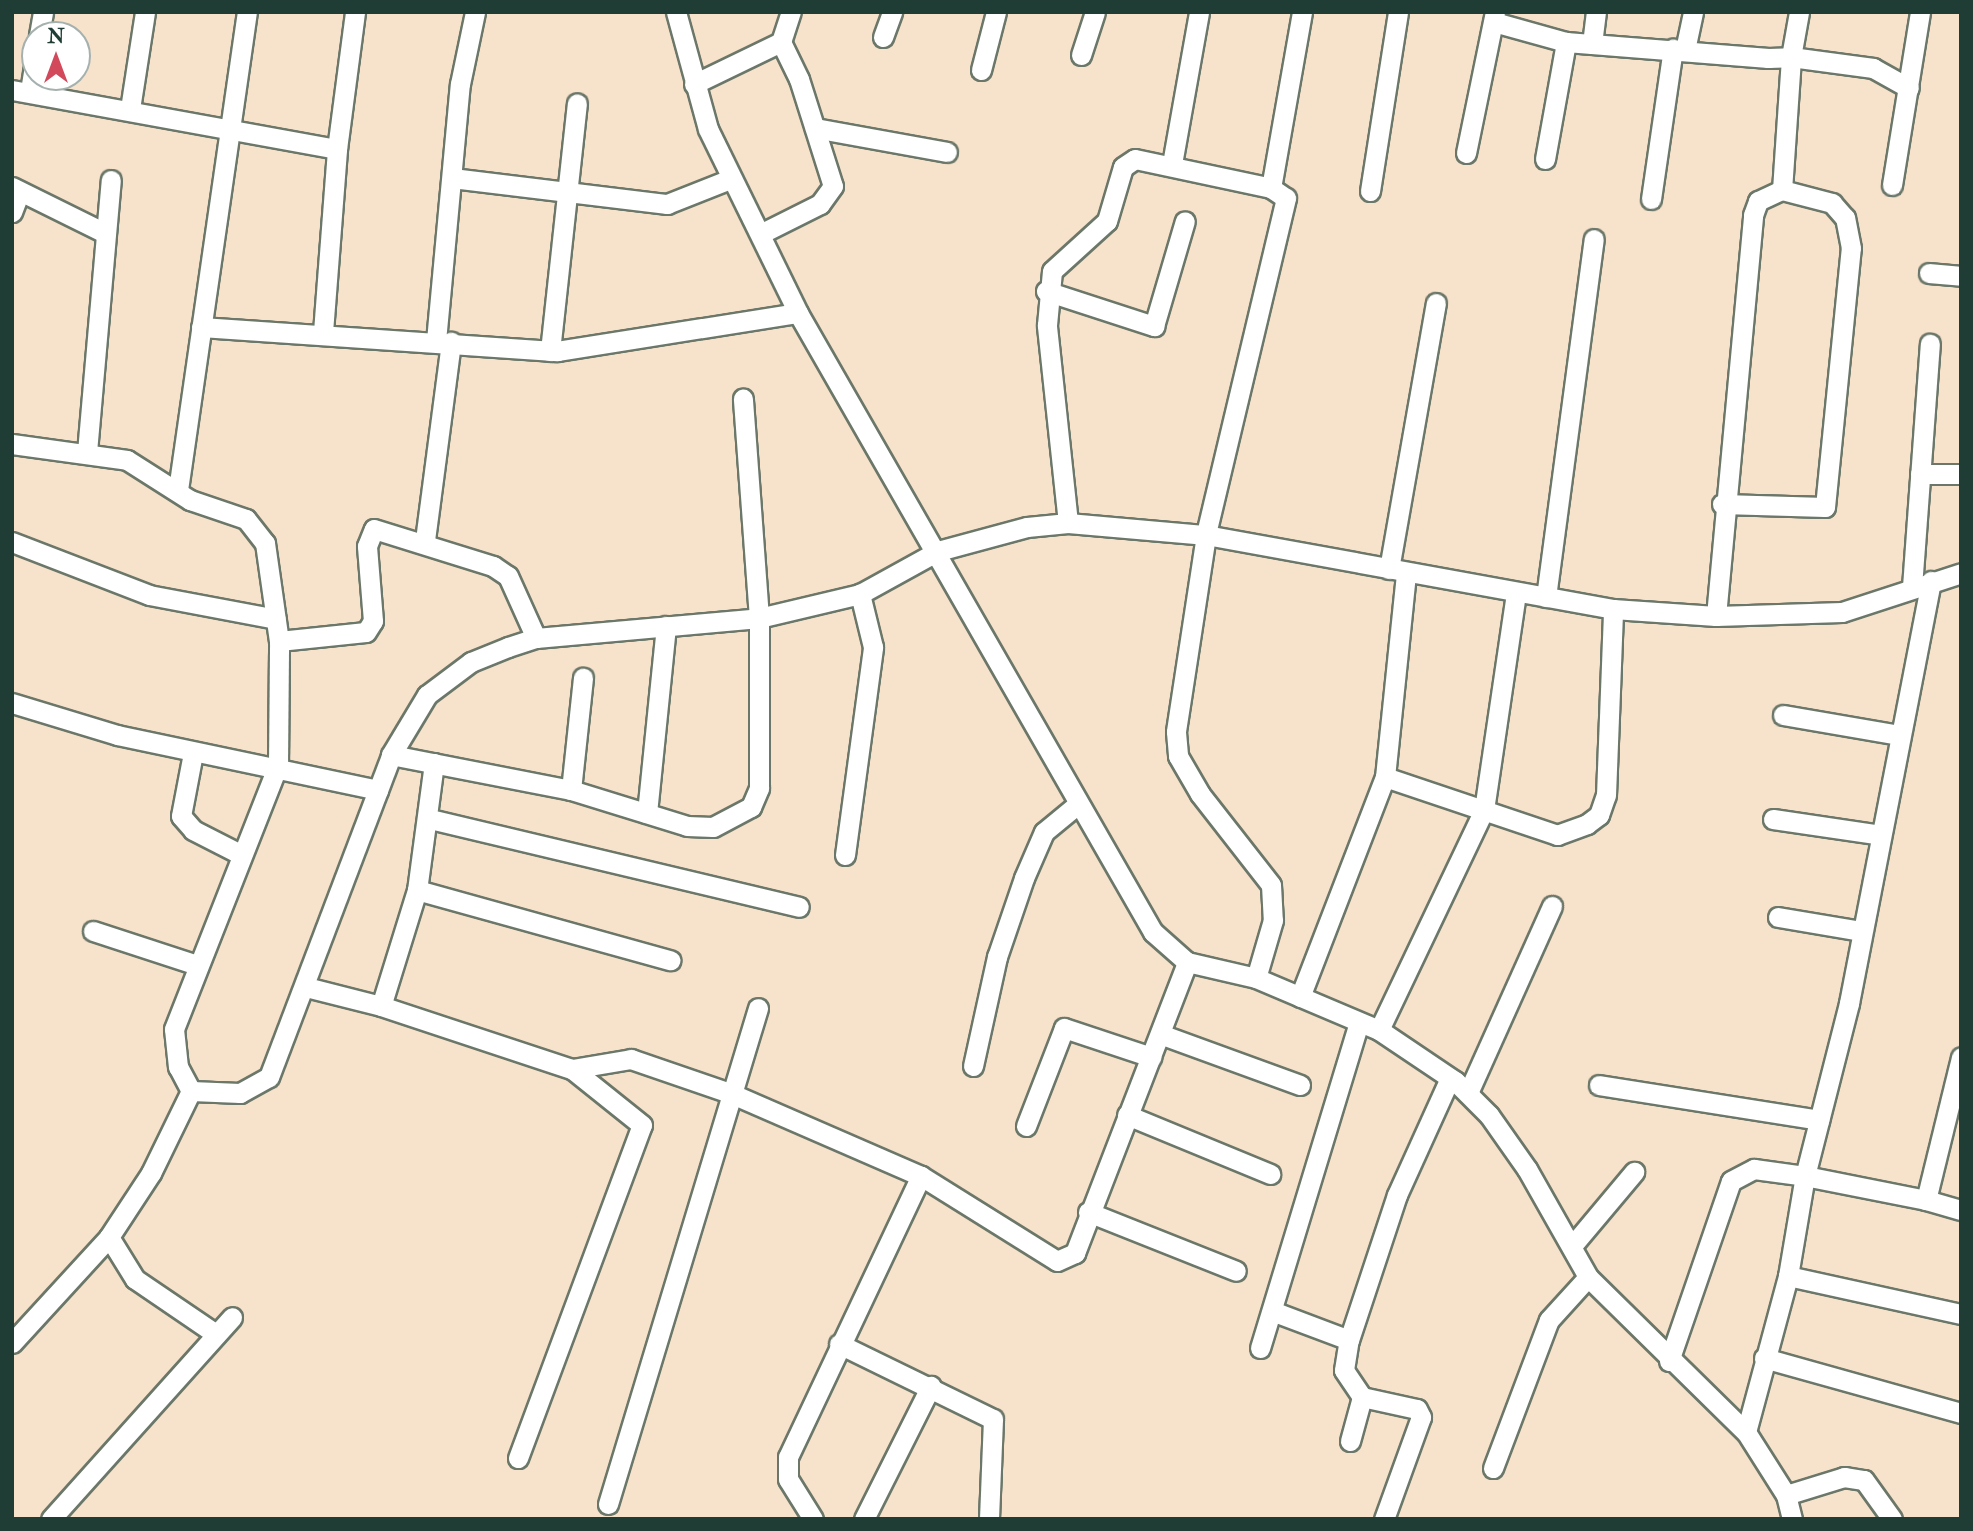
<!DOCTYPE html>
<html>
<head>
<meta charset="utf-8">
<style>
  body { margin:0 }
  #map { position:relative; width:1973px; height:1531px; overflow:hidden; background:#f7e2cb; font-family:"IM FELL Double Pica",serif }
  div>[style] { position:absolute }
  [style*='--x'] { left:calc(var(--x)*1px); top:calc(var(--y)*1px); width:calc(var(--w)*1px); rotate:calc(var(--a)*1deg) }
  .roads { filter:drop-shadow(2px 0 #6b7769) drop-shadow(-2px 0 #6b7769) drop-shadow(0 2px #6b7769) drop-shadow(0 -2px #6b7769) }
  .street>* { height:19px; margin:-9.5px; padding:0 9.5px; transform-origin:9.5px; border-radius:9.5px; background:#fff }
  span { translate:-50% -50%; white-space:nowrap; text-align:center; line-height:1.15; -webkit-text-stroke:6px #fff; paint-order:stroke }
  .frame { position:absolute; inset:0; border:14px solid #1f3d34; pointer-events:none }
  .north { position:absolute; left:21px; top:21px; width:70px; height:70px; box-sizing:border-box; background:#fff; border:2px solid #a5b1ae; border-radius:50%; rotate:0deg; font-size:19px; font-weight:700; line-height:28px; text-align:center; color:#1f3d34 }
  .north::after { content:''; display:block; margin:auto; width:24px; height:32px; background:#d1495b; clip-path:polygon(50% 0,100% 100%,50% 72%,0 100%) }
</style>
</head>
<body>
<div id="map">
  <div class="roads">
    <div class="street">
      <i style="--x:676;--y:12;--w:121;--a:74.7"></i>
      <i style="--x:708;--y:129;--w:205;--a:63.9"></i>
      <i style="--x:798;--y:313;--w:714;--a:60.17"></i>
      <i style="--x:1153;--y:932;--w:45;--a:41.4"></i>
      <i style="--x:1187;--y:962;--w:71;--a:13.1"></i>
      <i style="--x:1256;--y:978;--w:134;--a:22.9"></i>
      <i style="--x:1379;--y:1030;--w:92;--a:33.9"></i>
      <i style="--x:1455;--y:1081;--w:48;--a:45"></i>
      <i style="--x:1489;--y:1115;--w:66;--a:54.9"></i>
      <i style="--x:1527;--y:1169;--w:124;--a:60.5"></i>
      <i style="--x:1588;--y:1277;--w:221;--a:44.5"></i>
      <i style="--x:1746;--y:1432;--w:75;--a:57.6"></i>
      <i style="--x:1786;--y:1495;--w:25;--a:76"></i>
      <i style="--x:1494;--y:22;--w:75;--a:15.5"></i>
      <i style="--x:1566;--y:42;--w:203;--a:4.5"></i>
      <i style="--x:1768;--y:58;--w:23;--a:-2"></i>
      <i style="--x:1791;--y:57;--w:46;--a:-79.9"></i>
      <i style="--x:39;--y:35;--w:23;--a:-80"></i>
      <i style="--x:883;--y:37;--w:27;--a:-70"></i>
      <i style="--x:781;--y:42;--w:32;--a:-72"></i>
      <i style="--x:1592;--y:44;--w:32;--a:-83"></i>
      <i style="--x:1685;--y:50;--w:39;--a:-78"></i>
      <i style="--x:1081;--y:55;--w:45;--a:-72"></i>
      <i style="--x:981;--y:70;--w:60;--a:-75.5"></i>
      <i style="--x:694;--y:84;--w:97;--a:-25.8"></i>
      <i style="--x:781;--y:42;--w:41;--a:64.1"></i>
      <i style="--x:799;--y:79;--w:112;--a:72.4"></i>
      <i style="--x:833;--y:186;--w:22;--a:126"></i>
      <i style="--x:820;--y:204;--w:67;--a:153.4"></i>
      <i style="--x:12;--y:90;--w:330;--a:10.3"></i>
      <i style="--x:337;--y:149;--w:138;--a:-82.5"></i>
      <i style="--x:30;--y:91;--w:31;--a:-81"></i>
      <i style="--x:130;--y:109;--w:98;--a:-81.2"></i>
      <i style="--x:815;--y:128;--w:134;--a:10.3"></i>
      <i style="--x:1466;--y:153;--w:144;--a:-78.4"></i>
      <i style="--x:1545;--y:159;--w:119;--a:-79.8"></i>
      <i style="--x:1172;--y:164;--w:154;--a:-79.9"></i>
      <i style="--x:452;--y:178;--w:217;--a:6.9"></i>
      <i style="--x:667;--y:204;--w:68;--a:-21.6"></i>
      <i style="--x:1892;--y:185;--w:175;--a:-80.8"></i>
      <i style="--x:12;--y:187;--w:102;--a:26.3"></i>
      <i style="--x:1271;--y:188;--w:179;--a:-80"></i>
      <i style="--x:1370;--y:191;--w:181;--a:-81.1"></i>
      <i style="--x:1651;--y:199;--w:152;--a:-81.7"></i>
      <i style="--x:12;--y:212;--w:22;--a:-69"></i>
      <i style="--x:1929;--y:273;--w:32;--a:5"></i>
      <i style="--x:1046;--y:291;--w:114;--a:18"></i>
      <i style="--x:1154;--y:326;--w:109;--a:-73.6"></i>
      <i style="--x:201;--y:327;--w:357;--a:3.9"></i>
      <i style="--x:557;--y:351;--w:244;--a:-9"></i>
      <i style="--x:323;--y:332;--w:184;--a:-85.6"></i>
      <i style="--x:436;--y:341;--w:258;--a:-84.7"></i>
      <i style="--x:460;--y:84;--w:74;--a:-78.2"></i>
      <i style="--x:550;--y:351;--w:249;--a:-83.8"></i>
      <i style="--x:12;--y:444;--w:116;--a:7.9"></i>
      <i style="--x:127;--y:460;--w:75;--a:32.4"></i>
      <i style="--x:190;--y:500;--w:59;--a:18.7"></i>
      <i style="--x:246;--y:519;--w:31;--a:52"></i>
      <i style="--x:265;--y:543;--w:99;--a:81.9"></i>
      <i style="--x:279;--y:641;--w:87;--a:-5.9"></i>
      <i style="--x:366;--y:632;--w:13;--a:-58"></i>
      <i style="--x:373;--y:621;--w:75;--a:-94.6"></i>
      <i style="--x:367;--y:546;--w:18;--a:-68"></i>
      <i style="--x:374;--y:529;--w:125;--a:17.3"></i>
      <i style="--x:493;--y:566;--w:18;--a:34"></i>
      <i style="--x:508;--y:576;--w:68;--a:65.7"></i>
      <i style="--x:87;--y:452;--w:273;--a:-85"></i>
      <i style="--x:1920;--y:474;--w:41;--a:0"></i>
      <i style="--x:178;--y:490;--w:483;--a:-81.8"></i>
      <i style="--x:1722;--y:504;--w:103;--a:1.7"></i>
      <i style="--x:1825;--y:507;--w:260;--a:-84.3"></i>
      <i style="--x:1851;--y:248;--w:31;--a:-101"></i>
      <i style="--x:1845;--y:218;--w:20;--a:-131"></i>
      <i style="--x:1832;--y:203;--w:52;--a:-165.4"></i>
      <i style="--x:1068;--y:523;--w:199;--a:-96.1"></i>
      <i style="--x:1047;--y:325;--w:54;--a:-84.7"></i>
      <i style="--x:1052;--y:271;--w:74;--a:-42.3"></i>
      <i style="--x:1107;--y:221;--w:56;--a:-73.5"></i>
      <i style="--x:1123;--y:167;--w:14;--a:-34"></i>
      <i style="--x:1135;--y:159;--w:139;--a:12"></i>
      <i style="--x:1271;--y:188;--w:18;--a:34"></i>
      <i style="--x:1286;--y:198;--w:346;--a:103.4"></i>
      <i style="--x:1206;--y:535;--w:199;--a:98.7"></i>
      <i style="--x:1176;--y:732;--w:24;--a:85"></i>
      <i style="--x:1178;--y:756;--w:44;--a:59.9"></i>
      <i style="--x:1200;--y:794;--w:115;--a:52"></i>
      <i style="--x:1271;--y:885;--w:35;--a:87"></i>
      <i style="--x:1273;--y:920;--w:60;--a:106.3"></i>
      <i style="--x:425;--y:540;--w:200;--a:-82.5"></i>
      <i style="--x:12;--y:542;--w:147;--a:21.1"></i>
      <i style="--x:149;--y:595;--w:129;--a:10.7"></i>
      <i style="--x:1389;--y:569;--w:270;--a:-80"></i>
      <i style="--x:1912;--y:587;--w:244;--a:-85.8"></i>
      <i style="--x:1546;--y:597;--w:361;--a:-82.4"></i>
      <i style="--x:1716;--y:616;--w:403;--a:-84.7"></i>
      <i style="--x:1753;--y:215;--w:15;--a:-70"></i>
      <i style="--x:1758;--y:201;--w:26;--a:-25"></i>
      <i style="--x:1782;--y:190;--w:133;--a:-86.1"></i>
      <i style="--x:1791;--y:57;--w:83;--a:7.6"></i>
      <i style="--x:1873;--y:68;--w:41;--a:29.1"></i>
      <i style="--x:12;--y:703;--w:110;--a:16.9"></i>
      <i style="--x:117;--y:735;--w:267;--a:11.9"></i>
      <i style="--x:1783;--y:715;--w:118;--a:9.8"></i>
      <i style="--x:193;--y:753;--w:64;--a:100.8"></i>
      <i style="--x:181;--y:816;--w:18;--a:49"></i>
      <i style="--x:193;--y:830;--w:55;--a:27"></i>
      <i style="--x:391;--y:755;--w:183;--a:11"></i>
      <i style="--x:571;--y:790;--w:121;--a:17.2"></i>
      <i style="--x:687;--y:826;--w:26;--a:2"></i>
      <i style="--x:713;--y:827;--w:43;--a:-27.8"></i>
      <i style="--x:751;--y:807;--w:21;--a:-67"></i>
      <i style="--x:759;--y:788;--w:170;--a:-90"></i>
      <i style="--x:759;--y:618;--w:220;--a:-94.2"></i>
      <i style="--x:434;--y:763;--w:128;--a:97.6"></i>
      <i style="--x:417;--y:890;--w:121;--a:107.2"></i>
      <i style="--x:381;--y:1006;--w:201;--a:18.3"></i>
      <i style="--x:572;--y:1069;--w:60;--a:-9.6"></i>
      <i style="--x:631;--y:1059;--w:105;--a:19"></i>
      <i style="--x:730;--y:1093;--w:208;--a:23.5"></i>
      <i style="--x:921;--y:1176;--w:160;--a:32"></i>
      <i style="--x:1057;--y:1261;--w:20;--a:-24"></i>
      <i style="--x:1075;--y:1253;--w:312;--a:-68.9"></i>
      <i style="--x:1385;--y:777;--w:182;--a:18.6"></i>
      <i style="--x:1557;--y:835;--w:32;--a:-20"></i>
      <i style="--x:1587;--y:824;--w:15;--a:-37"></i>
      <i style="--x:1599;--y:815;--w:21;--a:-71"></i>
      <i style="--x:1606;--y:795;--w:186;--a:-87.8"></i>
      <i style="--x:571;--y:790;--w:113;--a:-83.9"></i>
      <i style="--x:647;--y:813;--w:188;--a:-84.2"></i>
      <i style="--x:430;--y:819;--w:379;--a:13.4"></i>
      <i style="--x:1773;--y:819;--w:109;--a:8.4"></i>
      <i style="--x:845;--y:855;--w:210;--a:-82.3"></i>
      <i style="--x:873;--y:647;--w:55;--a:-103.8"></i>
      <i style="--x:417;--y:890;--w:263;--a:15.5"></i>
      <i style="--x:1778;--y:917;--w:85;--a:9.5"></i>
      <i style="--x:93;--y:931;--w:109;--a:18.1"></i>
      <i style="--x:306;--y:987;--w:77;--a:14.2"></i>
      <i style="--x:1300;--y:997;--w:236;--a:-68.9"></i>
      <i style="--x:1385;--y:777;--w:205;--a:-84.1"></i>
      <i style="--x:1379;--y:1030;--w:244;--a:-64.5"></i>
      <i style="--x:1484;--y:810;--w:220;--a:-81.6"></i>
      <i style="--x:1160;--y:1034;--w:149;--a:20"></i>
      <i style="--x:973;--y:1066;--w:112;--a:-77.6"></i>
      <i style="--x:997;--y:957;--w:83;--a:-71.1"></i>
      <i style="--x:1024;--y:878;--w:50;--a:-66.5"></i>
      <i style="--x:1044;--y:832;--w:44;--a:-39.5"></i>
      <i style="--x:1599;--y:1085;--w:223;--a:9"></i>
      <i style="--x:191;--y:1091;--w:27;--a:-118"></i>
      <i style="--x:178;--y:1067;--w:38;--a:-96"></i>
      <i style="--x:174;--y:1029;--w:284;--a:-68.5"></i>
      <i style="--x:278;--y:765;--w:124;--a:-89.5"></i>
      <i style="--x:1468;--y:1093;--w:205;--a:-65.8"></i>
      <i style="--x:1127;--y:1115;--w:155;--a:22.4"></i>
      <i style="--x:1026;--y:1126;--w:105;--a:-68.8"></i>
      <i style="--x:1064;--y:1028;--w:92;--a:18.4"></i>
      <i style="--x:1926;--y:1200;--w:36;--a:16"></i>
      <i style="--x:1088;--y:1212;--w:159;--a:21.7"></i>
      <i style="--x:109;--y:1237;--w:49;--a:58.2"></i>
      <i style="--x:135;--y:1279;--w:98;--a:34.2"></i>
      <i style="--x:1572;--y:1246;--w:97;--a:-50"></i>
      <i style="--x:1788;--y:1276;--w:177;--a:12.4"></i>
      <i style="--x:1272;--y:1311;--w:82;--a:20.6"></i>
      <i style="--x:12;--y:1343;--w:144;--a:-47.5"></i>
      <i style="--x:109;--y:1237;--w:77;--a:-56.7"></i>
      <i style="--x:151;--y:1173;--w:91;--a:-64"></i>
      <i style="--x:191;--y:1091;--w:49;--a:2.3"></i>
      <i style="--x:240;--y:1093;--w:33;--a:-29"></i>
      <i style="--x:269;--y:1077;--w:344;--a:-69.2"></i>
      <i style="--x:391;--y:755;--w:70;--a:-59"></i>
      <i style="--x:427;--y:695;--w:55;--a:-36.9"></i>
      <i style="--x:471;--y:662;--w:40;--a:-22"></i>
      <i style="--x:508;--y:647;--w:29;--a:-18"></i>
      <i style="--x:536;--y:638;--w:224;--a:-5.1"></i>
      <i style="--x:759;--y:618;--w:104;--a:-13.4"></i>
      <i style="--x:860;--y:594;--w:89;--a:-28.9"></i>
      <i style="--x:938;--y:551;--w:92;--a:-15.1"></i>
      <i style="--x:1027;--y:527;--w:41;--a:-5.6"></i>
      <i style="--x:1068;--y:523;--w:139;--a:5"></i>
      <i style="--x:1206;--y:535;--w:414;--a:10.3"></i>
      <i style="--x:1613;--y:609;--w:103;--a:3.9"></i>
      <i style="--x:1716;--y:616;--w:126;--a:-1.8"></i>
      <i style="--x:1842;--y:612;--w:125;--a:-18.1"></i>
      <i style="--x:839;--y:1344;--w:171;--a:26"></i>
      <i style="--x:993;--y:1419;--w:100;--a:92.3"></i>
      <i style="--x:1260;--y:1348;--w:340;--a:-73.1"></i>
      <i style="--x:1764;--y:1358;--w:205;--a:15.6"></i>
      <i style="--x:1669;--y:1361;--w:190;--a:-71"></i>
      <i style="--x:1731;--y:1181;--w:26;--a:-28"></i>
      <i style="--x:1754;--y:1169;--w:51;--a:7.8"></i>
      <i style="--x:1805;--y:1176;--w:179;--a:-75.7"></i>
      <i style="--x:1849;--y:1003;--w:430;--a:-79"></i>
      <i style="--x:1362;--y:1397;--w:56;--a:12.3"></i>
      <i style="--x:1417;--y:1409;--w:9;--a:63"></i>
      <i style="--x:1421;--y:1417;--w:109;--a:109.9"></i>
      <i style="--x:1746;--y:1432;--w:162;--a:-74.9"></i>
      <i style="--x:1788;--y:1276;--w:101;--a:-80.4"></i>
      <i style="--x:1805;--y:1176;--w:123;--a:11.2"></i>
      <i style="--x:1926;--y:1200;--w:147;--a:-76.2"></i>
      <i style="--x:1350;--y:1441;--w:46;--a:-74.7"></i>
      <i style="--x:1362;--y:1397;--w:32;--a:-124"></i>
      <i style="--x:1344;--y:1370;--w:30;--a:-81"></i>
      <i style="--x:1349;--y:1340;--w:153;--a:-71.7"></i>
      <i style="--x:1397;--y:1195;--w:128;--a:-65.6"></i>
      <i style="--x:518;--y:1458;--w:355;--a:-69.6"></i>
      <i style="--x:642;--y:1125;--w:90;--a:-141.3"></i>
      <i style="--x:1493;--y:1468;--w:158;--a:-69.3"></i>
      <i style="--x:1549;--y:1320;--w:58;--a:-47.8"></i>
      <i style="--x:1786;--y:1495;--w:61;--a:-17.2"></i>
      <i style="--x:1844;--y:1477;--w:20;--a:9"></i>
      <i style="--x:1864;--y:1480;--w:48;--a:54.3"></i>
      <i style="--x:608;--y:1504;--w:518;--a:-73.17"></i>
      <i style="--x:51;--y:1519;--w:271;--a:-48.1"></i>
      <i style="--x:813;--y:1519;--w:47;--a:-122"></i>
      <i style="--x:788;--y:1479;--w:22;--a:-90"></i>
      <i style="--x:788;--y:1457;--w:311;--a:-64.7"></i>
      <i style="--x:864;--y:1519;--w:149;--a:-63.3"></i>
    </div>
  </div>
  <div class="frame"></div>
  <div class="north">N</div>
</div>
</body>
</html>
